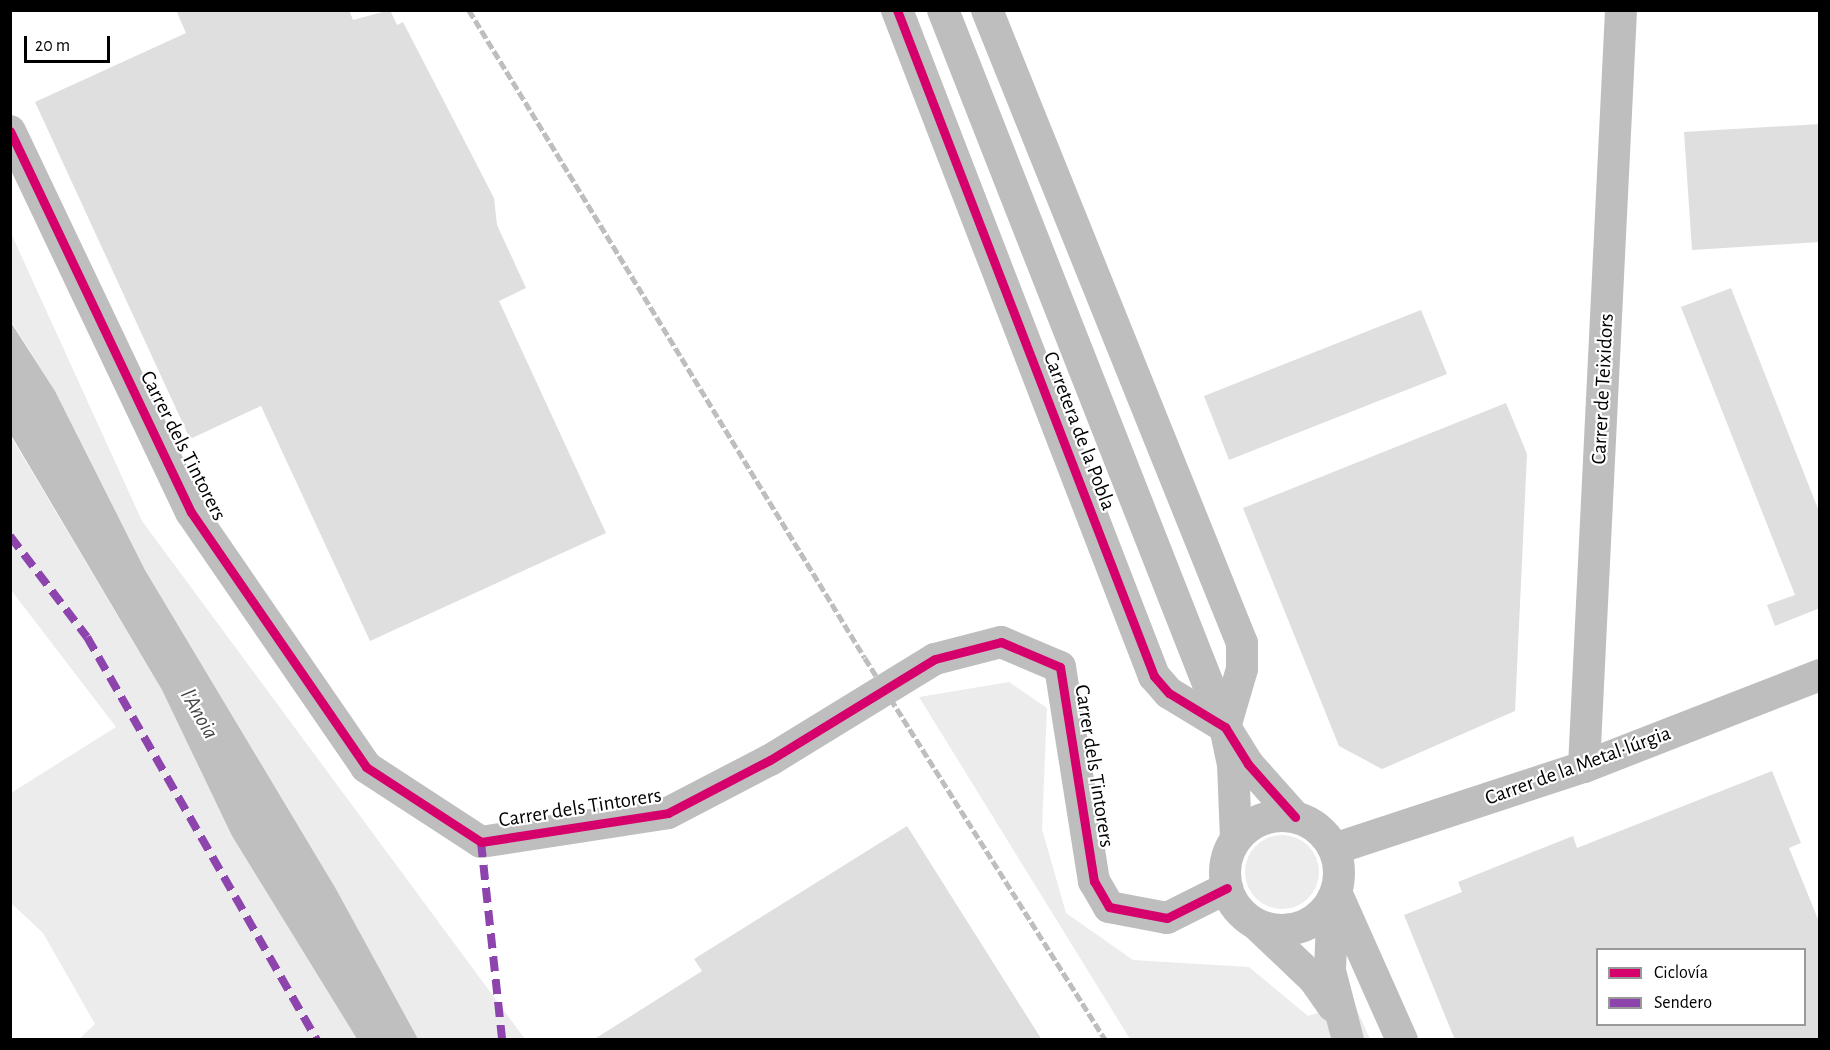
<!DOCTYPE html>
<html>
<head>
<meta charset="utf-8">
<style>
  body { margin:0 }
  #map { position:relative; width:1830px; height:1050px; overflow:hidden; background:#fff; font-family:"Alegreya Sans",sans-serif }
  div>[style] { position:absolute }
  [style*='--x'] { left:calc(var(--x)*1px); top:calc(var(--y)*1px); width:calc(var(--w)*1px); rotate:calc(var(--a)*1deg) }
  .green>* { inset:0; background:#ececec }
  .round { border-radius:50% }
  .water>* { inset:0; background:#bfbfbf }
  .building>* { inset:0; background:#dfdfdf }
  .minor>* { height:32px; margin:-16px; padding:0 16px; transform-origin:16px; border-radius:16px; background:#bebebe }
  .minor>.ring { margin:-16px; padding:0; box-sizing:content-box; background:none; border:32px solid #bebebe; border-radius:50% }
  .rail>* { height:4.5px; margin-top:-2.25px; transform-origin:0; background:repeating-linear-gradient(90deg,#bebebe 0 9px,transparent 0 12px) }
  .quiet>* { height:8px; margin-top:-4px; transform-origin:0; background:repeating-linear-gradient(90deg,#8e44ad 0 15px,transparent 0 23px) }
  .cycleway>* { height:9px; margin:-4.5px; padding:0 4.5px; transform-origin:4.5px; border-radius:4.5px; background:#d6006c }
  span { translate:-50% -50%; white-space:nowrap; text-align:center; line-height:1.15; -webkit-text-stroke:4.5px #fff; paint-order:stroke }
  .street-label { font-size:21px; color:#000 }
  .water-label { font-size:22px; color:#444; font-style:italic }
  .frame { position:absolute; inset:0; border:12px solid #000; pointer-events:none }
  .legend { position:absolute; left:1596px; top:948px; width:210px; height:78px; box-sizing:border-box; background:#fff; border:2px solid #999; margin:0; padding:8px 10px; list-style:none; font-size:18px; color:#000 }
  .legend li { display:flex; align-items:center; gap:12px; height:30px }
  .legend b { width:30px; border:2px solid #999 }
  .scale { position:absolute; left:24px; top:36px; width:86px; height:27px; box-sizing:border-box; border:3px solid #000; border-top:0; padding-left:8px; font-size:18px; line-height:21px; white-space:nowrap; color:#000; -webkit-text-stroke:4px #fff; paint-order:stroke }
</style>
</head>
<body>
<div id="map">
  <div class="green">
    <i style="clip-path:polygon(10px 231px,142px 521px,525px 1039px,418px 1039px,336px 889px,145px 570px,55px 391px,11px 321px)"></i>
    <i style="clip-path:polygon(10px 435px,162px 690px,232px 836px,357px 1039px,79px 1039px,95px 1024px,43px 933px,11px 903px,11px 793px,116px 727px,11px 590px)"></i>
    <i style="clip-path:polygon(1009px 682px,1047px 708px,1042px 829px,1066px 913px,1133px 960px,1249px 967px,1308px 1016px,1353px 1001px,1370px 1039px,1130px 1039px,919px 697px)"></i>
    <i class="round" style="left:1245px;top:835px;width:74px;height:74px"></i>
  </div>
  <div class="water">
    <i style="clip-path:polygon(10px 321px,55px 391px,145px 570px,336px 889px,418px 1039px,357px 1039px,232px 836px,162px 690px,11px 435px)"></i>
  </div>
  <div class="building">
    <i style="clip-path:polygon(176px 10px,349px 10px,353px 20px,390px 10px,397px 25px,403px 22px,494px 198px,497px 225px,526px 288px,499px 301px,606px 533px,370px 641px,261px 406px,190px 439px,35px 102px,186px 33px)"></i>
    <i style="clip-path:polygon(1820px 124px,1820px 242px,1692px 250px,1684px 132px)"></i>
    <i style="clip-path:polygon(1731px 288px,1820px 514px,1820px 608px,1775px 626px,1767px 605px,1795px 595px,1681px 307px)"></i>
    <i style="clip-path:polygon(1421px 310px,1447px 374px,1229px 460px,1204px 396px)"></i>
    <i style="clip-path:polygon(1506px 403px,1527px 454px,1515px 711px,1382px 769px,1339px 746px,1243px 508px)"></i>
    <i style="clip-path:polygon(evenodd,1772px 771px,1801px 843px,1789px 848px,1820px 924px,1820px 1040px,1455px 1040px,1404px 915px,1462px 892px,1458px 882px,1573px 836px,1577px 848px,1772px 771px,1598px 950px,1804px 950px,1804px 1024px,1598px 1024px,1598px 950px)"></i>
    <i style="clip-path:polygon(907px 826px,1042px 1040px,593px 1040px,702px 971px,694px 959px)"></i>
  </div>
  <div class="minor">
    <i style="--x:897;--y:10;--w:714;--a:68.9"></i>
    <i style="--x:1154;--y:676;--w:23;--a:49"></i>
    <i style="--x:1169;--y:693;--w:66;--a:31.3"></i>
    <i style="--x:1225;--y:727;--w:44;--a:58.1"></i>
    <i style="--x:1248;--y:764;--w:71;--a:48.4"></i>
    <i style="--x:943;--y:10;--w:770;--a:68.53"></i>
    <i style="--x:1225;--y:727;--w:38;--a:78"></i>
    <i style="--x:1233;--y:764;--w:74;--a:87.7"></i>
    <i style="--x:987;--y:10;--w:682;--a:68.06"></i>
    <i style="--x:1242;--y:643;--w:26;--a:90"></i>
    <i style="--x:1242;--y:669;--w:60;--a:106.3"></i>
    <i style="--x:10;--y:131;--w:422;--a:64.6"></i>
    <i style="--x:191;--y:512;--w:309;--a:55.5"></i>
    <i style="--x:366;--y:767;--w:137;--a:33.1"></i>
    <i style="--x:481;--y:842;--w:189;--a:-8.8"></i>
    <i style="--x:668;--y:813;--w:115;--a:-27.5"></i>
    <i style="--x:770;--y:760;--w:193;--a:-31.5"></i>
    <i style="--x:935;--y:659;--w:68;--a:-14.4"></i>
    <i style="--x:1001;--y:642;--w:64;--a:23"></i>
    <i style="--x:1060;--y:667;--w:217;--a:81"></i>
    <i style="--x:1094;--y:881;--w:30;--a:60"></i>
    <i style="--x:1109;--y:907;--w:59;--a:10.7"></i>
    <i style="--x:1167;--y:918;--w:67;--a:-26.6"></i>
    <i style="--x:1584;--y:767;--w:758;--a:-87.2"></i>
    <i class="ring" style="left:1225px;top:816px;width:82px;height:82px"></i>
    <i style="--x:1334;--y:849;--w:263;--a:-18.2"></i>
    <i style="--x:1584;--y:767;--w:253;--a:-21.3"></i>
    <i style="--x:1336;--y:892;--w:162;--a:66"></i>
    <i style="--x:1333;--y:898;--w:73;--a:92.4"></i>
    <i style="--x:1330;--y:971;--w:71;--a:75.4"></i>
    <i style="--x:1256;--y:924;--w:80;--a:43.5"></i>
    <i style="--x:1314;--y:979;--w:33;--a:55"></i>
  </div>
  <div class="rail">
    <i style="--x:469;--y:10;--w:759;--a:58.57"></i>
    <i style="--x:865;--y:658;--w:452;--a:57.8"></i>
  </div>
  <div class="quiet">
    <i style="--x:10;--y:536;--w:127;--a:52.7"></i>
    <i style="--x:87;--y:637;--w:464;--a:60.3"></i>
    <i style="--x:481;--y:842;--w:199;--a:83.9"></i>
  </div>
  <div class="cycleway">
    <i style="--x:897;--y:10;--w:714;--a:68.9"></i>
    <i style="--x:1154;--y:676;--w:23;--a:49"></i>
    <i style="--x:1169;--y:693;--w:66;--a:31.3"></i>
    <i style="--x:1225;--y:727;--w:44;--a:58.1"></i>
    <i style="--x:1248;--y:764;--w:71;--a:48.4"></i>
    <i style="--x:10;--y:131;--w:422;--a:64.6"></i>
    <i style="--x:191;--y:512;--w:309;--a:55.5"></i>
    <i style="--x:366;--y:767;--w:137;--a:33.1"></i>
    <i style="--x:481;--y:842;--w:189;--a:-8.8"></i>
    <i style="--x:668;--y:813;--w:115;--a:-27.5"></i>
    <i style="--x:770;--y:760;--w:193;--a:-31.5"></i>
    <i style="--x:935;--y:659;--w:68;--a:-14.4"></i>
    <i style="--x:1001;--y:642;--w:64;--a:23"></i>
    <i style="--x:1060;--y:667;--w:217;--a:81"></i>
    <i style="--x:1094;--y:881;--w:30;--a:60"></i>
    <i style="--x:1109;--y:907;--w:59;--a:10.7"></i>
    <i style="--x:1167;--y:918;--w:67;--a:-26.6"></i>
  </div>
  <div class="street-label">
    <span style="left:1603px;top:389px;rotate:-87deg">Carrer de Teixidors</span>
    <span style="left:1079px;top:431px;rotate:69deg">Carretera de la Pobla</span>
    <span style="left:183px;top:446px;rotate:63deg">Carrer dels Tintorers</span>
    <span style="left:1094px;top:766px;rotate:81deg">Carrer dels Tintorers</span>
    <span style="left:1578px;top:766px;rotate:-20deg">Carrer de la Metal·lúrgia</span>
    <span style="left:580px;top:808px;rotate:-9deg">Carrer dels Tintorers</span>
  </div>
  <div class="water-label">
    <span style="left:199px;top:714px;rotate:60deg">l'Anoia</span>
  </div>
  <div class="frame"></div>
  <ul class="legend">
  <li><b style="height:8px;background:#d6006c"></b>Ciclovía</li>
  <li><b style="height:8px;background:#8e44ad"></b>Sendero</li>
  </ul>
  <div class="scale">20 m</div>
</div>
</body>
</html>
